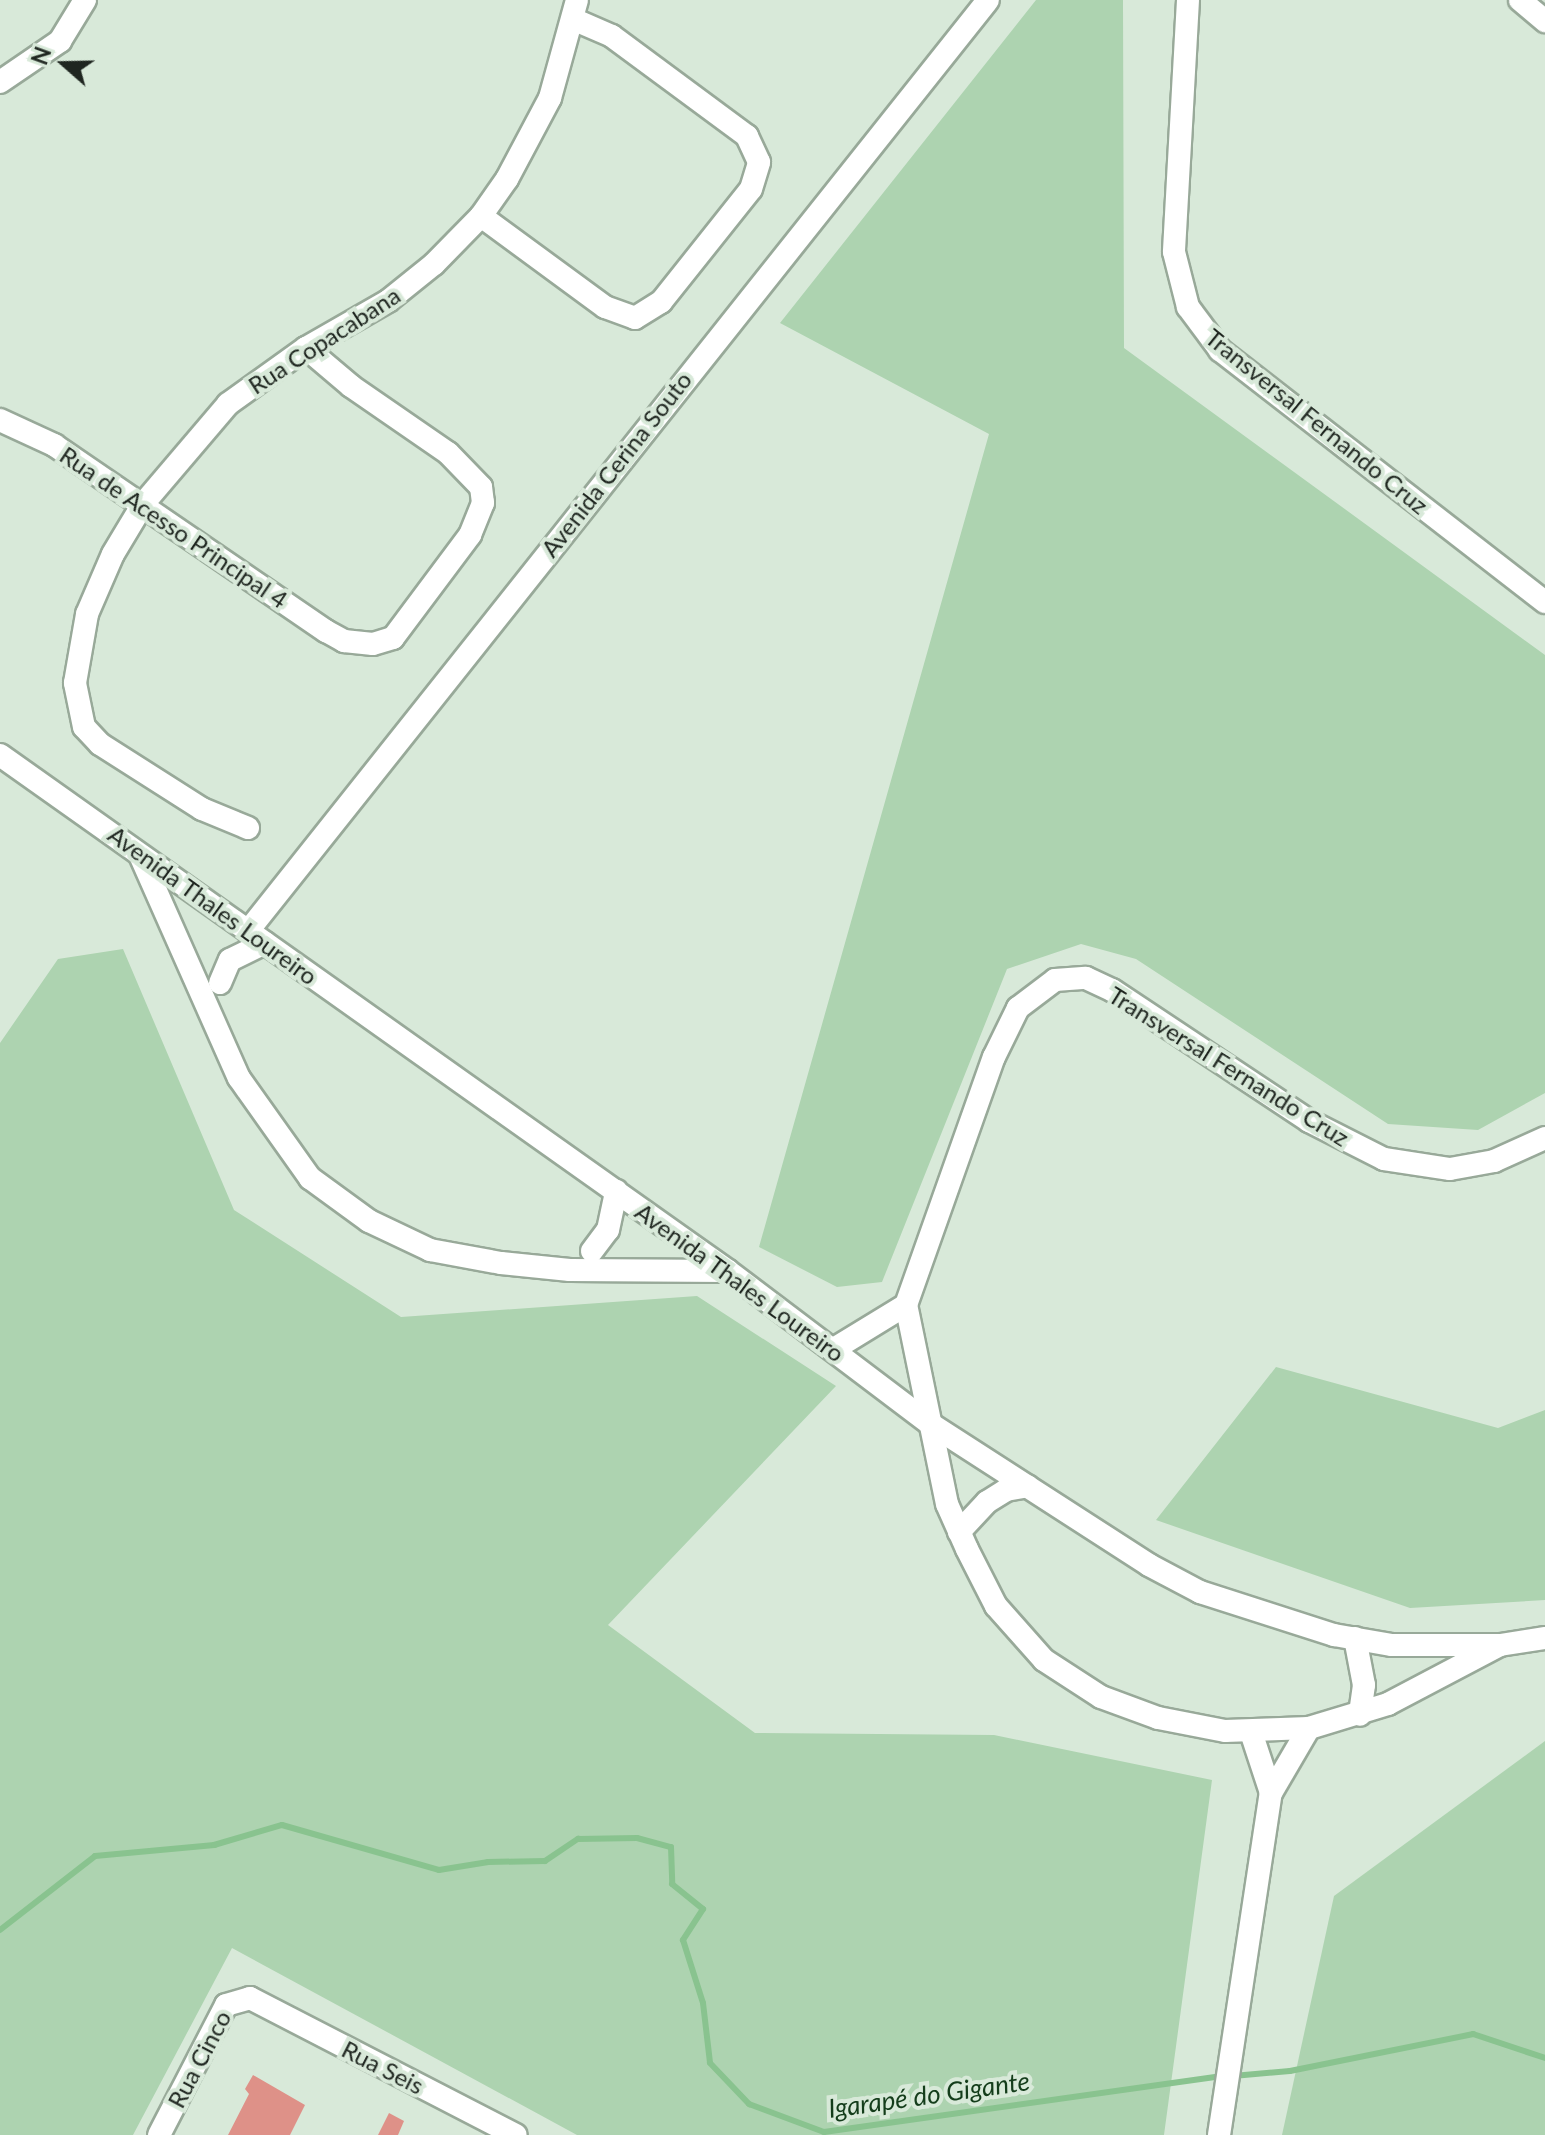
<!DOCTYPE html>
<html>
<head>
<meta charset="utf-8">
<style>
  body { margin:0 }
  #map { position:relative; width:1545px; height:2135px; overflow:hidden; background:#d8e9d9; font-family:Lato,sans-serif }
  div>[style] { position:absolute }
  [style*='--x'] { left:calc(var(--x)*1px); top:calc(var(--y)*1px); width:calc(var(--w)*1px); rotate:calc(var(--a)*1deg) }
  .green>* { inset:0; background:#add3b0 }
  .stream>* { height:6px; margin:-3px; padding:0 3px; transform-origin:3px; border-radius:3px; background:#89c38f }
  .building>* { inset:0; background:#de9188 }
  .roads { filter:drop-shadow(2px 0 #98a999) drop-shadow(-2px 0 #98a999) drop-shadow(0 2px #98a999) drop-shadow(0 -2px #98a999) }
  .minor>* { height:22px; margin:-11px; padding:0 11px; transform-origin:11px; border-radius:11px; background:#fff }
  span { translate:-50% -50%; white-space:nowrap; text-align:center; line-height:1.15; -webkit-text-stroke:8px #d8e9d9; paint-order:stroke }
  .street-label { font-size:24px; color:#1f2620 }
  .water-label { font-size:26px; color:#143d1b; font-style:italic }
  .north { position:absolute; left:24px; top:24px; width:80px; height:80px; -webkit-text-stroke:6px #d8e9d9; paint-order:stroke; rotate:290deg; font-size:22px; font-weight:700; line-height:32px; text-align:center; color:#1f2620 }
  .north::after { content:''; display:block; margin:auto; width:28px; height:36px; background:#1f2620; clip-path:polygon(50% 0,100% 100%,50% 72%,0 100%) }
</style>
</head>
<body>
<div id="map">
  <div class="green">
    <i style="clip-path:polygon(1036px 0,1123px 0,1124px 348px,1545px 655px,1545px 1093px,1478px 1130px,1388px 1124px,1136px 959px,1081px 944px,1007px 969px,882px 1282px,837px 1287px,759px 1247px,989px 434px,780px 323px)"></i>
    <i style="clip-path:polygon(123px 949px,234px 1210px,401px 1317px,697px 1296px,836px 1386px,608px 1625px,755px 1733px,994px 1735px,1212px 1780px,1164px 2135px,577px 2135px,232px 1948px,133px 2135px,0 2135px,0 1043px,58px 959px)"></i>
    <i style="clip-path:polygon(1276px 1367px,1498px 1428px,1545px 1410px,1545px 1600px,1410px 1608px,1156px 1520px)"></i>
    <i style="clip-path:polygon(1545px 1741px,1545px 2135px,1282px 2135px,1334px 1896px)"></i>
  </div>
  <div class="stream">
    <i style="--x:0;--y:1930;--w:120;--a:-37.9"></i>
    <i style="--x:95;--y:1856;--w:120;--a:-5.3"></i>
    <i style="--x:214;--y:1845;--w:71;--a:-16.4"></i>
    <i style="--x:282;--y:1825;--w:163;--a:16"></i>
    <i style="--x:439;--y:1870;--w:50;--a:-9.3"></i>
    <i style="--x:488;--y:1862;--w:57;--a:-1"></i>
    <i style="--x:545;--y:1861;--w:40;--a:-34"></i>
    <i style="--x:578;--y:1839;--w:59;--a:-1"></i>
    <i style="--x:637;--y:1838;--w:35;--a:15"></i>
    <i style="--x:671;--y:1847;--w:37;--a:88"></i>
    <i style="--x:672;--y:1884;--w:40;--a:39"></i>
    <i style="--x:703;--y:1909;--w:37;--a:123"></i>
    <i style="--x:683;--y:1940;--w:66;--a:72.4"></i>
    <i style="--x:703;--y:2003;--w:60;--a:83.3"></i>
    <i style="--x:710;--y:2063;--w:57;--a:46.4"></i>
    <i style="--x:749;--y:2104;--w:80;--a:20.5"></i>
    <i style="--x:824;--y:2132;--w:402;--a:-8"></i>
    <i style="--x:1233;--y:2076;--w:57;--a:-5"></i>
    <i style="--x:1290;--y:2071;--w:187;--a:-11.4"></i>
    <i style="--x:1473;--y:2034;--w:76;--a:18.4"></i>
  </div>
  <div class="building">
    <i style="clip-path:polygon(253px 2075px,305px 2105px,290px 2135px,228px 2135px,249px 2094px,245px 2089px)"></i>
    <i style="clip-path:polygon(389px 2113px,404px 2121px,398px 2135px,378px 2135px)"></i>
  </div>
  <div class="roads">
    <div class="minor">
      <i style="--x:1188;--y:0;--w:252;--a:93.2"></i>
      <i style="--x:1174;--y:252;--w:57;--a:75.7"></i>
      <i style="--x:1188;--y:307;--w:54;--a:53.3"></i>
      <i style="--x:1220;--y:350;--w:411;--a:37.8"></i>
      <i style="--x:1520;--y:0;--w:33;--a:40"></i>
      <i style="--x:0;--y:82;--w:73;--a:-34.3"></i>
      <i style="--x:60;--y:41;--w:48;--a:-58.6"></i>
      <i style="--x:481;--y:216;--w:154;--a:36.3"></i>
      <i style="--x:605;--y:307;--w:32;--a:20"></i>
      <i style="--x:635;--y:318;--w:31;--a:-32"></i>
      <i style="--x:661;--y:302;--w:144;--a:-51.5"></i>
      <i style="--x:751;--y:189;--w:28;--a:-73"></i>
      <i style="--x:759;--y:162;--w:29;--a:-115"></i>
      <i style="--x:747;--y:136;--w:168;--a:-143.5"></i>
      <i style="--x:612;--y:36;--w:40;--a:-156.6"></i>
      <i style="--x:0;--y:420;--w:60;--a:24.8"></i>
      <i style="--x:54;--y:445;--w:330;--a:34.4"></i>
      <i style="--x:326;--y:631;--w:21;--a:29"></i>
      <i style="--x:344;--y:641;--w:29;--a:6"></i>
      <i style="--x:373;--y:644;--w:21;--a:-17"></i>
      <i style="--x:393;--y:638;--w:129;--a:-53.2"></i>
      <i style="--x:470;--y:535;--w:35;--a:-68"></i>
      <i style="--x:483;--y:503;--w:16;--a:-97"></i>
      <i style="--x:481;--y:487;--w:47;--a:-134.1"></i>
      <i style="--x:448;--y:453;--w:118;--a:-145.4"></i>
      <i style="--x:351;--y:386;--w:59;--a:-139.8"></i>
      <i style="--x:0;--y:755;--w:892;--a:35.33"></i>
      <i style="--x:728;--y:1271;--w:252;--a:37.1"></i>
      <i style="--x:929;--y:1423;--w:262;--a:32.8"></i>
      <i style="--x:1149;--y:1565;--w:58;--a:27.9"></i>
      <i style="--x:1200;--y:1592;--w:141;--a:17.8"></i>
      <i style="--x:1334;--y:1635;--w:59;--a:9.8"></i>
      <i style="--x:1392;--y:1645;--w:108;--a:0"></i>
      <i style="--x:1500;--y:1645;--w:46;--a:-8.8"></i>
      <i style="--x:248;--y:828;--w:50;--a:-157.6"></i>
      <i style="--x:202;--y:809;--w:121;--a:-147.5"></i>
      <i style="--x:100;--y:744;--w:23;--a:-133"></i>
      <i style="--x:84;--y:727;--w:45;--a:-101.6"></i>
      <i style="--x:75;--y:683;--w:70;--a:-80.1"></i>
      <i style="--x:87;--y:614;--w:65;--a:-66.6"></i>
      <i style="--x:113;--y:554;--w:58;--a:-59"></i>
      <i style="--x:143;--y:504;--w:131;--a:-49.6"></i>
      <i style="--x:228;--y:404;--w:96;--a:-35.7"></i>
      <i style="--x:306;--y:348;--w:95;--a:-29.8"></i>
      <i style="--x:388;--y:301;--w:59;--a:-38.8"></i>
      <i style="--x:434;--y:264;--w:67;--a:-45.6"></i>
      <i style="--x:481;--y:216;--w:45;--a:-54.9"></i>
      <i style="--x:507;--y:179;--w:92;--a:-62"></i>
      <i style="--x:550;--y:98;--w:102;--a:-74.6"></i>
      <i style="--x:140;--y:855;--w:244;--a:66.1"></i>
      <i style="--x:239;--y:1078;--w:123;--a:54.6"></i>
      <i style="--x:310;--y:1178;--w:73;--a:36.1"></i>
      <i style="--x:369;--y:1221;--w:68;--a:25.4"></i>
      <i style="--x:430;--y:1250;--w:72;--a:10.4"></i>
      <i style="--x:501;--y:1263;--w:69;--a:5.8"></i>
      <i style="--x:570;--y:1270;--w:158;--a:0.4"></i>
      <i style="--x:248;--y:931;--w:1189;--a:-51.52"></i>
      <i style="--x:220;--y:983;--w:25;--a:-67"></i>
      <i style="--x:230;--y:960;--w:39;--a:-26"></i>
      <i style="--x:592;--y:1251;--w:26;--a:-53"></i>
      <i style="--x:608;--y:1230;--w:40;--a:-78"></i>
      <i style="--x:834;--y:1349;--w:84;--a:-31.4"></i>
      <i style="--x:959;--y:1532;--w:41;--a:-47"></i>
      <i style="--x:987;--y:1502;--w:22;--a:-32"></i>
      <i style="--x:1006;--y:1490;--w:22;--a:-10"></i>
      <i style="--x:1355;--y:1638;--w:48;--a:79.2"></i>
      <i style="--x:1364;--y:1685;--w:30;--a:98"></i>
      <i style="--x:1498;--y:1646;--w:124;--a:152.2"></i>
      <i style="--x:1388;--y:1704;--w:83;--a:163.1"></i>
      <i style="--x:1309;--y:1728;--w:84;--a:178"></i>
      <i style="--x:1225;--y:1731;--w:68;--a:-169"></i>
      <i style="--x:1158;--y:1718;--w:61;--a:-159.8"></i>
      <i style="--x:1101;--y:1697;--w:68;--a:-147"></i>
      <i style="--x:1044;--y:1660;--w:72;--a:-131.6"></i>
      <i style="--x:996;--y:1606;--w:64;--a:-117"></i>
      <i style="--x:967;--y:1549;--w:49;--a:-114"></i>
      <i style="--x:947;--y:1504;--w:203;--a:-101.6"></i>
      <i style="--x:906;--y:1305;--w:263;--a:-70.5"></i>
      <i style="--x:994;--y:1057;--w:55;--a:-63.9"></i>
      <i style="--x:1018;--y:1008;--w:46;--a:-37.1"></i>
      <i style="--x:1055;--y:980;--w:31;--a:-4"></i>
      <i style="--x:1086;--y:978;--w:29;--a:25"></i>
      <i style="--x:1112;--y:990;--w:237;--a:33.6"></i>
      <i style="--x:1309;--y:1121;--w:84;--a:26.9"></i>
      <i style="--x:1384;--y:1159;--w:67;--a:8.6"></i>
      <i style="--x:1450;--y:1169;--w:45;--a:-10.3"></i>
      <i style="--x:1494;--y:1161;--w:56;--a:-24.3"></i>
      <i style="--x:1251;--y:1732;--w:64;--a:71.8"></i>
      <i style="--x:159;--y:2135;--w:146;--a:-62.7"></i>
      <i style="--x:226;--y:2005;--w:25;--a:-16"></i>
      <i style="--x:250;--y:1998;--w:299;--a:27.3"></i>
      <i style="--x:1219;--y:2135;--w:346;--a:-81.4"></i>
      <i style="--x:1271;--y:1793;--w:75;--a:-59.7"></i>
    </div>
  </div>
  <div class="street-label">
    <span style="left:324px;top:340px;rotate:-33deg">Rua Copacabana</span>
    <span style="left:1317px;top:421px;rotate:39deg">Transversal Fernando Cruz</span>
    <span style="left:616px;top:464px;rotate:-52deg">Avenida Cerina Souto</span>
    <span style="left:174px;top:527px;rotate:34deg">Rua de Acesso Principal 4</span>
    <span style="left:213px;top:905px;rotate:36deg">Avenida Thales Loureiro</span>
    <span style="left:1229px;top:1066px;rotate:32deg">Transversal Fernando Cruz</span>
    <span style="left:740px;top:1282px;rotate:36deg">Avenida Thales Loureiro</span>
    <span style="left:199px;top:2059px;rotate:-62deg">Rua Cinco</span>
    <span style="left:383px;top:2067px;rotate:27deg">Rua Seis</span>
  </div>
  <div class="water-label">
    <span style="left:929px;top:2095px;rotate:-8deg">Igarapé do Gigante</span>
  </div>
  <div class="north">N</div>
</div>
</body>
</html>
